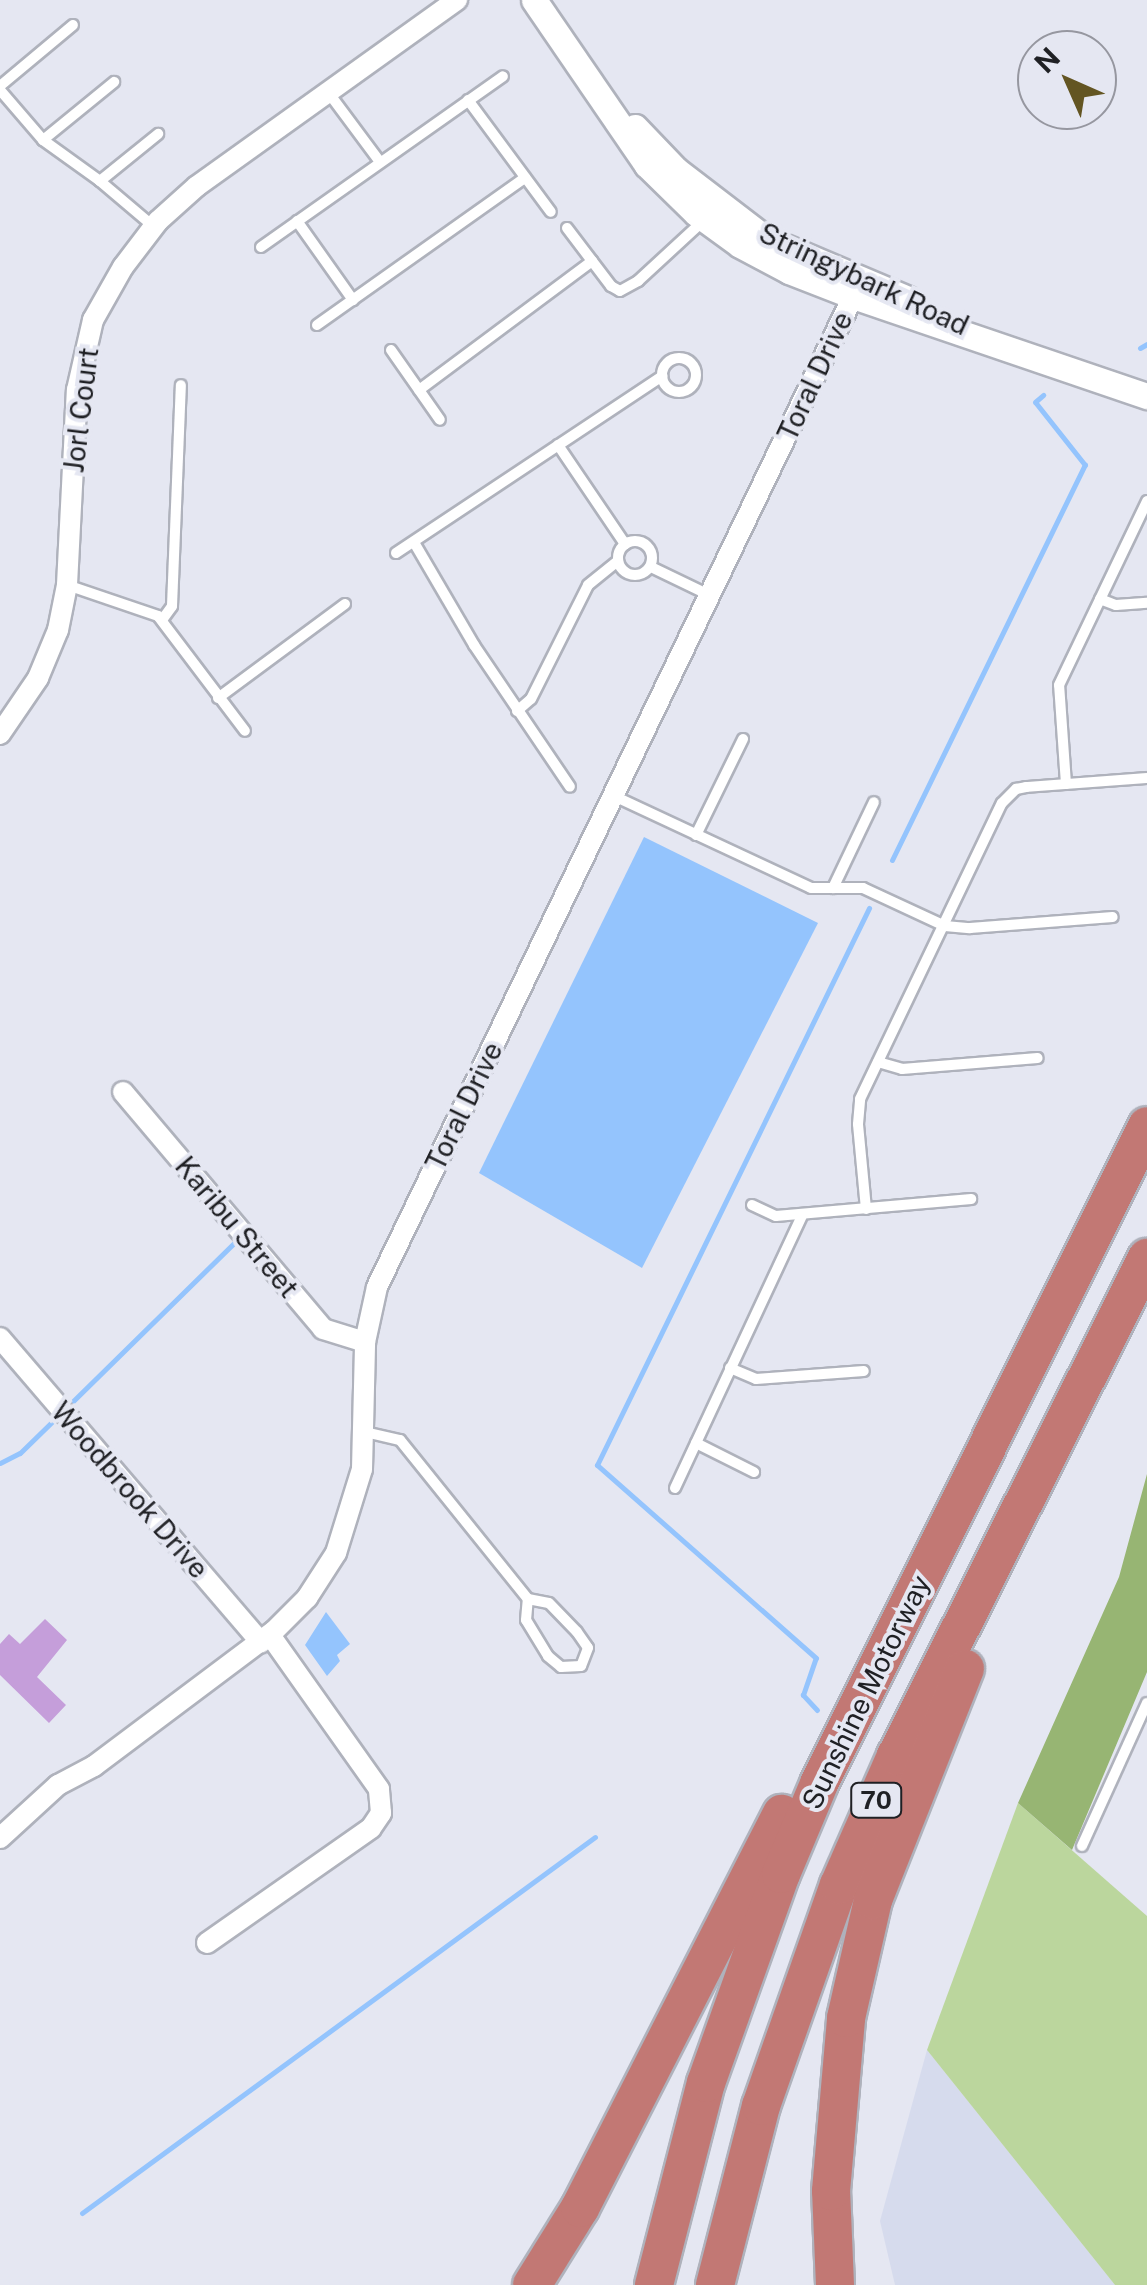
<!DOCTYPE html>
<html>
<head>
<meta charset="utf-8">
<style>
  body { margin:0 }
  #map { position:relative; width:1147px; height:2285px; overflow:hidden; background:#e5e7f2; font-family:"Public Sans",sans-serif }
  div>[style] { position:absolute }
  [style*='--x'] { left:calc(var(--x)*1px); top:calc(var(--y)*1px); width:calc(var(--w)*1px); rotate:calc(var(--a)*1deg) }
  .built>* { inset:0; background:#d6dbed }
  .green>* { inset:0; background:#bbd69d }
  .forest>* { inset:0; background:#97b573 }
  .water>* { inset:0; background:#94c4fd }
  .stream>* { height:5px; margin:-2.5px; padding:0 2.5px; transform-origin:2.5px; border-radius:2.5px; background:#94c4fd }
  .building>* { inset:0; background:#c59eda }
  .roads { filter:drop-shadow(2px 0 #afb2bc) drop-shadow(-2px 0 #afb2bc) drop-shadow(0 2px #afb2bc) drop-shadow(0 -2px #afb2bc) }
  .service>* { height:10px; margin:-5px; padding:0 5px; transform-origin:5px; border-radius:5px; background:#fff }
  .service>.ring { margin:-5px; padding:0; box-sizing:content-box; background:none; border:10px solid #fff; border-radius:50% }
  .minor>* { height:20px; margin:-10px; padding:0 10px; transform-origin:10px; border-radius:10px; background:#fff }
  .tertiary>* { height:25px; margin:-12.5px; padding:0 12.5px; transform-origin:12.5px; border-radius:12.5px; background:#fff }
  .motorway>* { height:38px; margin:-19px; padding:0 19px; transform-origin:19px; border-radius:19px; background:#c27874 }
  span { translate:-50% -50%; white-space:nowrap; text-align:center; line-height:1.15; -webkit-text-stroke:8px #e5e7f2; paint-order:stroke }
  .shield-label span { padding:2px 8px; background:#e5e7f2; border:2px solid; border-radius:8px; -webkit-text-stroke-width:0 }
  .shield-label { font-size:25px; color:#1f2024; font-weight:700 }
  .street-label { font-size:28px; color:#1f2024 }
  .north { position:absolute; left:1017px; top:30px; width:100px; height:100px; box-sizing:border-box; background:#e5e7f2; border:2px solid #9697a0; border-radius:50%; rotate:315deg; font-size:28px; font-weight:700; line-height:40px; text-align:center; color:#1f2024 }
  .north::after { content:''; display:block; margin:auto; width:35px; height:45px; background:#635522; clip-path:polygon(50% 0,100% 100%,50% 72%,0 100%) }
</style>
</head>
<body>
<div id="map">
  <div class="built">
    <i style="clip-path:polygon(927px 2050px,1115px 2285px,895px 2285px,880px 2221px)"></i>
  </div>
  <div class="green">
    <i style="clip-path:polygon(1018px 1803px,1147px 1916px,1147px 2285px,1115px 2285px,927px 2050px)"></i>
  </div>
  <div class="forest">
    <i style="clip-path:polygon(1147px 1474px,1147px 1672px,1072px 1850px,1018px 1803px,1119px 1577px)"></i>
  </div>
  <div class="water">
    <i style="clip-path:polygon(644px 837px,818px 923px,642px 1268px,479px 1173px)"></i>
    <i style="clip-path:polygon(326px 1612px,350px 1644px,337px 1655px,340px 1661px,327px 1676px,305px 1645px)"></i>
  </div>
  <div class="stream">
    <i style="--x:1140;--y:348;--w:8;--a:-30"></i>
    <i style="--x:892;--y:860;--w:440;--a:-64"></i>
    <i style="--x:1085;--y:465;--w:80;--a:-128.4"></i>
    <i style="--x:1035;--y:402;--w:11;--a:-41"></i>
    <i style="--x:67;--y:1407;--w:238;--a:-44.5"></i>
    <i style="--x:0;--y:1463;--w:22;--a:-27"></i>
    <i style="--x:20;--y:1453;--w:54;--a:-44.3"></i>
    <i style="--x:817;--y:1710;--w:21;--a:-133"></i>
    <i style="--x:803;--y:1695;--w:39;--a:-71"></i>
    <i style="--x:816;--y:1658;--w:292;--a:-138.6"></i>
    <i style="--x:597;--y:1465;--w:620;--a:-63.97"></i>
    <i style="--x:82;--y:2213;--w:636;--a:-36.24"></i>
  </div>
  <div class="building">
    <i style="clip-path:polygon(45px 1619px,67px 1640px,37px 1677px,66px 1705px,49px 1723px,0 1675px,0 1644px,9px 1634px,20px 1644px)"></i>
  </div>
  <div class="roads">
    <div class="service">
      <i style="--x:0;--y:86;--w:95;--a:-39.9"></i>
      <i style="--x:0;--y:90;--w:66;--a:49.3"></i>
      <i style="--x:328;--y:92;--w:87;--a:53.4"></i>
      <i style="--x:468;--y:100;--w:139;--a:53.5"></i>
      <i style="--x:100;--y:181;--w:70;--a:-144.3"></i>
      <i style="--x:43;--y:140;--w:92;--a:-39.2"></i>
      <i style="--x:297;--y:221;--w:97;--a:54.7"></i>
      <i style="--x:153;--y:226;--w:70;--a:-139.7"></i>
      <i style="--x:100;--y:181;--w:75;--a:-39"></i>
      <i style="--x:567;--y:228;--w:73;--a:52.8"></i>
      <i style="--x:611;--y:286;--w:10;--a:29"></i>
      <i style="--x:620;--y:291;--w:21;--a:-29"></i>
      <i style="--x:638;--y:281;--w:90;--a:-42.7"></i>
      <i style="--x:261;--y:247;--w:296;--a:-35.2"></i>
      <i style="--x:317;--y:325;--w:255;--a:-35.3"></i>
      <i style="--x:391;--y:350;--w:85;--a:55"></i>
      <i class="ring" style="left:662px;top:358px;width:24px;height:24px"></i>
      <i style="--x:419;--y:390;--w:216;--a:-36.7"></i>
      <i style="--x:558;--y:445;--w:120;--a:55.9"></i>
      <i class="ring" style="left:618px;top:541px;width:24px;height:24px"></i>
      <i style="--x:415;--y:544;--w:117;--a:59.7"></i>
      <i style="--x:474;--y:645;--w:171;--a:55.9"></i>
      <i style="--x:396;--y:553;--w:320;--a:-33.6"></i>
      <i style="--x:651;--y:567;--w:64;--a:25.8"></i>
      <i style="--x:67;--y:585;--w:96;--a:18.8"></i>
      <i style="--x:158;--y:616;--w:144;--a:52.9"></i>
      <i style="--x:1100;--y:599;--w:17;--a:21"></i>
      <i style="--x:1116;--y:605;--w:31;--a:-4"></i>
      <i style="--x:162;--y:620;--w:17;--a:-54"></i>
      <i style="--x:172;--y:606;--w:221;--a:-87.7"></i>
      <i style="--x:218;--y:698;--w:158;--a:-36.5"></i>
      <i style="--x:517;--y:711;--w:18;--a:-41"></i>
      <i style="--x:531;--y:699;--w:127;--a:-63.4"></i>
      <i style="--x:588;--y:585;--w:38;--a:-39"></i>
      <i style="--x:1066;--y:784;--w:99;--a:-94"></i>
      <i style="--x:1059;--y:685;--w:204;--a:-64.4"></i>
      <i style="--x:614;--y:796;--w:217;--a:25"></i>
      <i style="--x:811;--y:888;--w:52;--a:0"></i>
      <i style="--x:863;--y:888;--w:90;--a:24.9"></i>
      <i style="--x:945;--y:926;--w:25;--a:5"></i>
      <i style="--x:970;--y:928;--w:143;--a:-4.4"></i>
      <i style="--x:696;--y:835;--w:107;--a:-63.9"></i>
      <i style="--x:833;--y:888;--w:95;--a:-64.5"></i>
      <i style="--x:878;--y:1062;--w:25;--a:16"></i>
      <i style="--x:902;--y:1069;--w:136;--a:-4.6"></i>
      <i style="--x:752;--y:1205;--w:26;--a:25"></i>
      <i style="--x:776;--y:1216;--w:196;--a:-5"></i>
      <i style="--x:866;--y:1209;--w:85;--a:-95.4"></i>
      <i style="--x:858;--y:1124;--w:25;--a:-85"></i>
      <i style="--x:860;--y:1099;--w:328;--a:-64.4"></i>
      <i style="--x:1002;--y:803;--w:20;--a:-45"></i>
      <i style="--x:1016;--y:789;--w:10;--a:-11"></i>
      <i style="--x:1026;--y:787;--w:121;--a:-4.3"></i>
      <i style="--x:730;--y:1368;--w:28;--a:23"></i>
      <i style="--x:756;--y:1379;--w:108;--a:-4.2"></i>
      <i style="--x:365;--y:1432;--w:36;--a:13"></i>
      <i style="--x:400;--y:1440;--w:204;--a:51.2"></i>
      <i style="--x:696;--y:1443;--w:65;--a:26.6"></i>
      <i style="--x:675;--y:1488;--w:302;--a:-65"></i>
      <i style="--x:528;--y:1599;--w:21;--a:11"></i>
      <i style="--x:549;--y:1603;--w:40;--a:46"></i>
      <i style="--x:577;--y:1632;--w:19;--a:55"></i>
      <i style="--x:588;--y:1648;--w:19;--a:111"></i>
      <i style="--x:581;--y:1666;--w:20;--a:177"></i>
      <i style="--x:561;--y:1667;--w:17;--a:-140"></i>
      <i style="--x:548;--y:1656;--w:42;--a:-121.4"></i>
      <i style="--x:526;--y:1620;--w:21;--a:-85"></i>
      <i style="--x:1082;--y:1846;--w:157;--a:-65.6"></i>
    </div>
    <div class="minor">
      <i style="--x:0;--y:734;--w:68;--a:-55.8"></i>
      <i style="--x:38;--y:678;--w:52;--a:-67.4"></i>
      <i style="--x:58;--y:630;--w:46;--a:-78.7"></i>
      <i style="--x:67;--y:585;--w:195;--a:-87.1"></i>
      <i style="--x:77;--y:390;--w:72;--a:-77.1"></i>
      <i style="--x:93;--y:320;--w:61;--a:-60.5"></i>
      <i style="--x:123;--y:267;--w:58;--a:-52.7"></i>
      <i style="--x:158;--y:221;--w:52;--a:-41.9"></i>
      <i style="--x:197;--y:186;--w:320;--a:-35.6"></i>
      <i style="--x:123;--y:1092;--w:310;--a:49.8"></i>
      <i style="--x:323;--y:1329;--w:44;--a:17.2"></i>
      <i style="--x:0;--y:1338;--w:401;--a:49.4"></i>
      <i style="--x:0;--y:1838;--w:79;--a:-42.4"></i>
      <i style="--x:58;--y:1785;--w:41;--a:-27.8"></i>
      <i style="--x:94;--y:1766;--w:225;--a:-36.9"></i>
      <i style="--x:274;--y:1631;--w:47;--a:-45"></i>
      <i style="--x:307;--y:1598;--w:54;--a:-57.2"></i>
      <i style="--x:336;--y:1553;--w:88;--a:-72.8"></i>
      <i style="--x:362;--y:1469;--w:127;--a:-88.6"></i>
      <i style="--x:365;--y:1342;--w:56;--a:-77.7"></i>
      <i style="--x:377;--y:1287;--w:1113;--a:-64.33"></i>
      <i style="--x:207;--y:1943;--w:200;--a:-35"></i>
      <i style="--x:371;--y:1828;--w:18;--a:-56"></i>
      <i style="--x:381;--y:1813;--w:24;--a:-95"></i>
      <i style="--x:379;--y:1789;--w:189;--a:-125.3"></i>
    </div>
    <div class="tertiary">
      <i style="--x:534;--y:0;--w:200;--a:55.6"></i>
      <i style="--x:647;--y:165;--w:69;--a:44.4"></i>
      <i style="--x:696;--y:213;--w:54;--a:36"></i>
      <i style="--x:740;--y:245;--w:55;--a:28"></i>
      <i style="--x:789;--y:271;--w:69;--a:21.3"></i>
      <i style="--x:853;--y:296;--w:311;--a:18.8"></i>
      <i style="--x:635;--y:127;--w:59;--a:46.4"></i>
      <i style="--x:676;--y:170;--w:113;--a:37.5"></i>
      <i style="--x:766;--y:239;--w:152;--a:22.9"></i>
    </div>
    <div class="motorway">
      <i style="--x:532;--y:2285;--w:91;--a:-58.1"></i>
      <i style="--x:580;--y:2208;--w:443;--a:-62.9"></i>
      <i style="--x:654;--y:2285;--w:209;--a:-75.6"></i>
      <i style="--x:706;--y:2083;--w:222;--a:-70.3"></i>
      <i style="--x:781;--y:1874;--w:98;--a:-67.1"></i>
      <i style="--x:819;--y:1784;--w:735;--a:-63.5"></i>
      <i style="--x:715;--y:2285;--w:185;--a:-75.6"></i>
      <i style="--x:761;--y:2106;--w:234;--a:-70.6"></i>
      <i style="--x:839;--y:1885;--w:141;--a:-66.2"></i>
      <i style="--x:896;--y:1756;--w:558;--a:-63.25"></i>
      <i style="--x:835;--y:2285;--w:94;--a:-92.4"></i>
      <i style="--x:831;--y:2191;--w:174;--a:-85"></i>
      <i style="--x:846;--y:2018;--w:121;--a:-77.1"></i>
      <i style="--x:873;--y:1900;--w:249;--a:-68.3"></i>
    </div>
  </div>
  <div class="shield-label">
    <span style="left:876px;top:1800px">70</span>
  </div>
  <div class="street-label">
    <span style="left:864px;top:279px;rotate:25deg">Stringybark Road</span>
    <span style="left:815px;top:376px;rotate:-65deg">Toral Drive</span>
    <span style="left:81px;top:410px;rotate:-83deg">Jorl Court</span>
    <span style="left:464px;top:1106px;rotate:-64deg">Toral Drive</span>
    <span style="left:237px;top:1227px;rotate:50deg">Karibu Street</span>
    <span style="left:130px;top:1490px;rotate:49deg">Woodbrook Drive</span>
    <span style="left:866px;top:1692px;rotate:-64deg">Sunshine Motorway</span>
  </div>
  <div class="north">N</div>
</div>
</body>
</html>
